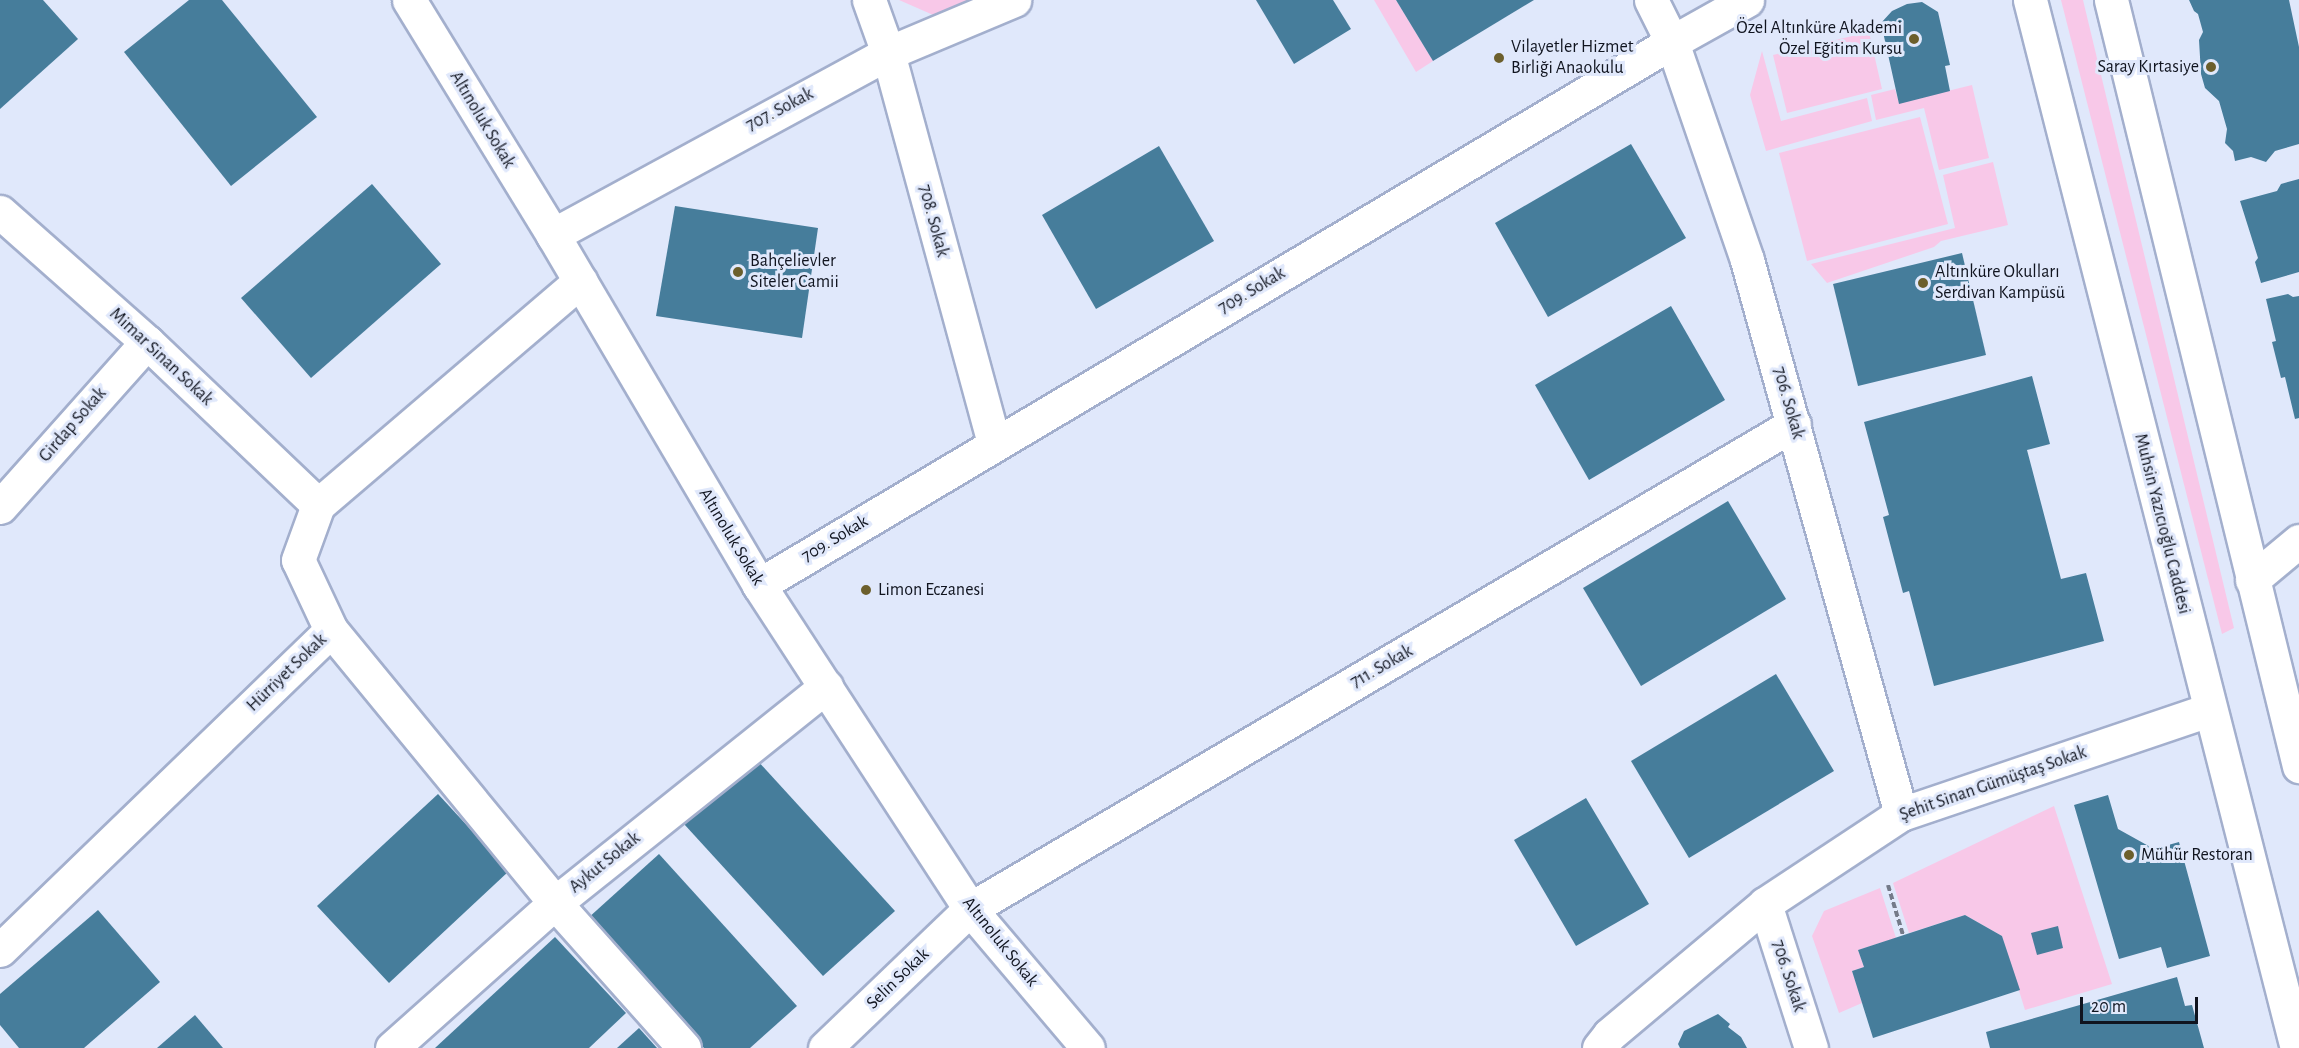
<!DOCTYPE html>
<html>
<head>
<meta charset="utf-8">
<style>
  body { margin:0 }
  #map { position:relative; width:2299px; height:1048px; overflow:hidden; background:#e0e8fb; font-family:"Alegreya Sans",sans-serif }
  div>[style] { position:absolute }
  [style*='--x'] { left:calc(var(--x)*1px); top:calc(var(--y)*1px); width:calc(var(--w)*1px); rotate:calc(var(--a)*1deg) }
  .green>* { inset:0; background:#f8c8e8 }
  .building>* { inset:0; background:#467d9b }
  .path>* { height:4px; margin-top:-2px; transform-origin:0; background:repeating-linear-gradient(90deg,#747a89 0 6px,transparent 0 9px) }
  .roads { filter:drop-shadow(2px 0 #a3afcd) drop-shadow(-2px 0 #a3afcd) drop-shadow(0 2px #a3afcd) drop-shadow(0 -2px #a3afcd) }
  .minor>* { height:33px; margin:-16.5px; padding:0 16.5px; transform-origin:16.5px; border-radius:16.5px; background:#fff }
  .secondary>* { height:33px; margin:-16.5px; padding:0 16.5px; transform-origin:16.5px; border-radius:16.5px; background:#fff }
  .dots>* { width:16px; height:16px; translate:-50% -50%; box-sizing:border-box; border:3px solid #e0e8fb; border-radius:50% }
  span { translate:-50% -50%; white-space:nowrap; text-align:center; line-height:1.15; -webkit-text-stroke:6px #e0e8fb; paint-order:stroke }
  .poi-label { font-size:18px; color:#10141f }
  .right { translate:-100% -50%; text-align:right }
  .left { translate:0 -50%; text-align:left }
  .street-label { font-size:18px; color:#10141f }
  .scale { position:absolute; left:2080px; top:997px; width:118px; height:27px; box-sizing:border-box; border:3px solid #10141f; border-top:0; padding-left:8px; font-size:18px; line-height:21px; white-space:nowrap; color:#10141f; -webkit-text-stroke:4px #e0e8fb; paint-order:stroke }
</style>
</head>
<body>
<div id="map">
  <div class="green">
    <i style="clip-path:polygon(899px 0,991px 0,947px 21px)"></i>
    <i style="clip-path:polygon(1374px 0,1396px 0,1433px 61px,1416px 72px)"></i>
    <i style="clip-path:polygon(2061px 0,2083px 0,2234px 628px,2222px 634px)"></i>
    <i style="clip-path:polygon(1869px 32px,1882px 89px,1787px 113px,1773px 55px)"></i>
    <i style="clip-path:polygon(1762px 51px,1781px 121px,1867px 98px,1872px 121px,1766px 151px,1750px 95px)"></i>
    <i style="clip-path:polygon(1972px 85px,1989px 158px,1939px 170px,1924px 108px,1876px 120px,1871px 95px,1895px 89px,1899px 103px)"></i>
    <i style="clip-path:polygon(1920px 117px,1948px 224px,1807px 261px,1779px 153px)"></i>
    <i style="clip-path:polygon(1993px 162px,2008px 225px,1941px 241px,1934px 247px,1827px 283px,1811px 264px,1955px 228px,1943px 175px)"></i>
    <i style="clip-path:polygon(2054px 806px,2112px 984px,2025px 1010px,2002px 936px,1965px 915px,1909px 933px,1893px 883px)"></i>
    <i style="clip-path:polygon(1880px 888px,1896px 938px,1858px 950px,1864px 967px,1852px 971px,1862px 1003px,1839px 1013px,1812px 936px,1824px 911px)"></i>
  </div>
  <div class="building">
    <i style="clip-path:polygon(0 0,43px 0,78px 39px,0 109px)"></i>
    <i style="clip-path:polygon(189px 0,222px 0,317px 117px,231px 186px,124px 52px)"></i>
    <i style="clip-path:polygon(1256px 0,1333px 0,1351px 29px,1294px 64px)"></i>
    <i style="clip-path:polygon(1396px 0,1534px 0,1433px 61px)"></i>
    <i style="clip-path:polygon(2189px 0,2289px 0,2299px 47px,2299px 144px,2275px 151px,2266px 162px,2251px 157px,2235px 161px,2233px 151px,2225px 143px,2227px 129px,2219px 101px,2205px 88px,2201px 74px,2199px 40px,2203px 32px,2198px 14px,2194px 11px)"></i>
    <i style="clip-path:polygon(1922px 2px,1938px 12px,1950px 65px,1945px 66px,1950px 91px,1899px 104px,1881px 23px,1892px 11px,1907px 4px)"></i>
    <i style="clip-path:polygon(1631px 144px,1686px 238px,1548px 317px,1495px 223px)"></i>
    <i style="clip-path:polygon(1159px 146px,1214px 241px,1096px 309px,1042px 215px)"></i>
    <i style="clip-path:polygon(2299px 179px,2299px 272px,2261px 283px,2255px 262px,2258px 258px,2240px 201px,2277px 191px,2281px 184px)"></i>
    <i style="clip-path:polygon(372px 184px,441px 264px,311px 378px,241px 298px)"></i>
    <i style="clip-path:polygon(675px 206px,818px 228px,802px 338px,656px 316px)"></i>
    <i style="clip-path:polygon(1962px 253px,1986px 355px,1858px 386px,1833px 284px)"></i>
    <i style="clip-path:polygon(2288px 294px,2293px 297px,2299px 296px,2299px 418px,2295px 419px,2285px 377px,2281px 378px,2272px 342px,2276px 341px,2266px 299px)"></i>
    <i style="clip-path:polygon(1671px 306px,1725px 400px,1589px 480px,1535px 385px)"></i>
    <i style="clip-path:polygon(2032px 376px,2050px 444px,2027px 450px,2061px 579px,2086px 573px,2104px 641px,1934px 686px,1909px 591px,1903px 593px,1883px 517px,1889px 515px,1864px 422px)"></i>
    <i style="clip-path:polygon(1728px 501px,1786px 599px,1641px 686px,1583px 588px)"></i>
    <i style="clip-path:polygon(1776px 674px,1834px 771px,1689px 858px,1631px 761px)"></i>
    <i style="clip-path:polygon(756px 759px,895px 911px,823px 976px,684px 824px)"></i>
    <i style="clip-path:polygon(438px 794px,509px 871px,389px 983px,317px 906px)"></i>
    <i style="clip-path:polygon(2108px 795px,2118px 829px,2154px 849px,2179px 842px,2210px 956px,2167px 968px,2161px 947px,2119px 959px,2074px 805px)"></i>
    <i style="clip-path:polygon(1586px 798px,1649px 904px,1576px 946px,1514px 840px)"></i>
    <i style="clip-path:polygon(659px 854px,797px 1006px,750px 1048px,704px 1048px,587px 919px)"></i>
    <i style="clip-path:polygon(98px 910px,160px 982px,84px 1048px,19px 1048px,0 1025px,0 994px)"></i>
    <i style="clip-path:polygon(1965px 915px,2002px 936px,2020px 990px,1873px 1038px,1852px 971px,1864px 967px,1858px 950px)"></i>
    <i style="clip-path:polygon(2058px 926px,2063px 948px,2037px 955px,2031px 933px)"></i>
    <i style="clip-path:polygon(555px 937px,626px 1013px,589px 1048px,435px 1048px)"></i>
    <i style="clip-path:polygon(2177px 977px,2185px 1006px,2192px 1005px,2204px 1048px,1990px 1048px,1986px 1032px)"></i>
    <i style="clip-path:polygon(1718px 1014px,1730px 1024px,1728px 1027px,1741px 1037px,1747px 1048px,1680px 1048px,1678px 1044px,1684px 1031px)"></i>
    <i style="clip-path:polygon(195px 1015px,223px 1048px,157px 1048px)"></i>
    <i style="clip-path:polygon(639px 1028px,657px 1048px,617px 1048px)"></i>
  </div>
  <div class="path">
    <i style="--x:1888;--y:885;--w:52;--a:73.3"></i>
  </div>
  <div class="roads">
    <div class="minor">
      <i style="--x:409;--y:0;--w:276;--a:58.5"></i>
      <i style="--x:553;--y:235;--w:406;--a:59.5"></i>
      <i style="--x:759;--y:585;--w:387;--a:56.9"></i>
      <i style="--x:970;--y:909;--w:182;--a:49.7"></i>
      <i style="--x:869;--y:0;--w:56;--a:70.3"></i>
      <i style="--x:888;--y:53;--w:405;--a:74.8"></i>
      <i style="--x:1651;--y:0;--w:47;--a:63.4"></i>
      <i style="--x:1672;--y:42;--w:231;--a:71"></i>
      <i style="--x:1747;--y:260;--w:575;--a:74.47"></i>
      <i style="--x:0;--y:212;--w:196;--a:41.5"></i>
      <i style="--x:147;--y:342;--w:236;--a:43.6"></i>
      <i style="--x:553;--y:235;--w:381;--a:-28.5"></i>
      <i style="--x:888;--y:53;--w:137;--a:-22.8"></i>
      <i style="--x:0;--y:507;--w:221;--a:-48.3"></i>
      <i style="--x:2252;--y:580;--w:61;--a:-39.7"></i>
      <i style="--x:759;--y:585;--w:1062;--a:-30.74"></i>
      <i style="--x:1672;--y:42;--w:86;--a:-29.2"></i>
      <i style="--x:331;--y:630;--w:353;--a:50.6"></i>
      <i style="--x:555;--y:903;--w:194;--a:48.3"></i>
      <i style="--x:1765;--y:904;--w:151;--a:72.3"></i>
      <i style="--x:0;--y:950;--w:460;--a:-44"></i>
      <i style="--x:331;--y:630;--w:77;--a:-115.2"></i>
      <i style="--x:298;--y:560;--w:59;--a:-70"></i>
      <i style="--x:318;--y:505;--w:345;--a:-40.5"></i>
      <i style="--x:392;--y:1048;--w:218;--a:-41.7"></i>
      <i style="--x:555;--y:903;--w:347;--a:-38.6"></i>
      <i style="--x:825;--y:1048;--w:201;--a:-43.8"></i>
      <i style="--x:970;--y:909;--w:956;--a:-30.48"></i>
      <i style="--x:1599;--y:1048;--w:16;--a:-52"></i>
      <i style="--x:1609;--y:1035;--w:204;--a:-40"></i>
      <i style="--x:1765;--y:904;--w:163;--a:-33.5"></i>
      <i style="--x:1901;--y:814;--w:325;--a:-18.7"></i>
    </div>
    <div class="secondary">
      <i style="--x:2030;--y:0;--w:1081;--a:75.71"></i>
      <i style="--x:2111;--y:0;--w:789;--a:76.21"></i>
    </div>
  </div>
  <div class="dots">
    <i style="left:1914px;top:39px;background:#6c5f2c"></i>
    <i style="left:1499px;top:58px;background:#6c5f2c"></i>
    <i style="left:2211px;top:67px;background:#6c5f2c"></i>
    <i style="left:738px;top:272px;background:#6c5f2c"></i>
    <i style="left:1923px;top:283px;background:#6c5f2c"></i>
    <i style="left:866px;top:590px;background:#6c5f2c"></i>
    <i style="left:2129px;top:855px;background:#6c5f2c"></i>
  </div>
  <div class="poi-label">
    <span class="right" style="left:1902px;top:39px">Özel Altınküre Akademi<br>Özel Eğitim Kursu</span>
    <span class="left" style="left:1511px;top:58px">Vilayetler Hizmet<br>Birliği Anaokulu</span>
    <span class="right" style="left:2199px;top:67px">Saray Kırtasiye</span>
    <span class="left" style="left:750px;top:272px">Bahçelievler<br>Siteler Camii</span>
    <span class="left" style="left:1935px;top:283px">Altınküre Okulları<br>Serdivan Kampüsü</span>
    <span class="left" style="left:878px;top:590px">Limon Eczanesi</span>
    <span class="left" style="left:2141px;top:855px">Mühür Restoran</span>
  </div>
  <div class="street-label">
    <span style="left:780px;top:110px;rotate:-28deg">707. Sokak</span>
    <span style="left:482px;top:120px;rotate:59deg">Altınoluk Sokak</span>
    <span style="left:933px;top:221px;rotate:75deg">708. Sokak</span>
    <span style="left:1252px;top:291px;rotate:-31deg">709. Sokak</span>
    <span style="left:161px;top:357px;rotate:43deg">Mimar Sinan Sokak</span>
    <span style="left:1788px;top:403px;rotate:74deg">706. Sokak</span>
    <span style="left:73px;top:425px;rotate:-49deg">Girdap Sokak</span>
    <span style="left:2162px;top:524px;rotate:76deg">Muhsin Yazıcıoğlu Caddesi</span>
    <span style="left:731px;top:537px;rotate:59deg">Altınoluk Sokak</span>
    <span style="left:835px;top:539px;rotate:-31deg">709. Sokak</span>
    <span style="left:1382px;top:667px;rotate:-30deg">711. Sokak</span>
    <span style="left:287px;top:673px;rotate:-44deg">Hürriyet Sokak</span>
    <span style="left:1993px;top:784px;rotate:-19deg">Şehit Sinan Gümüştaş Sokak</span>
    <span style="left:605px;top:863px;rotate:-39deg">Aykut Sokak</span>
    <span style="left:1000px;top:942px;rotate:51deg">Altınoluk Sokak</span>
    <span style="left:1788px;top:976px;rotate:72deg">706. Sokak</span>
    <span style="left:898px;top:979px;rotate:-44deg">Selin Sokak</span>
  </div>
  <div class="scale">20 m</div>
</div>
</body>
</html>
